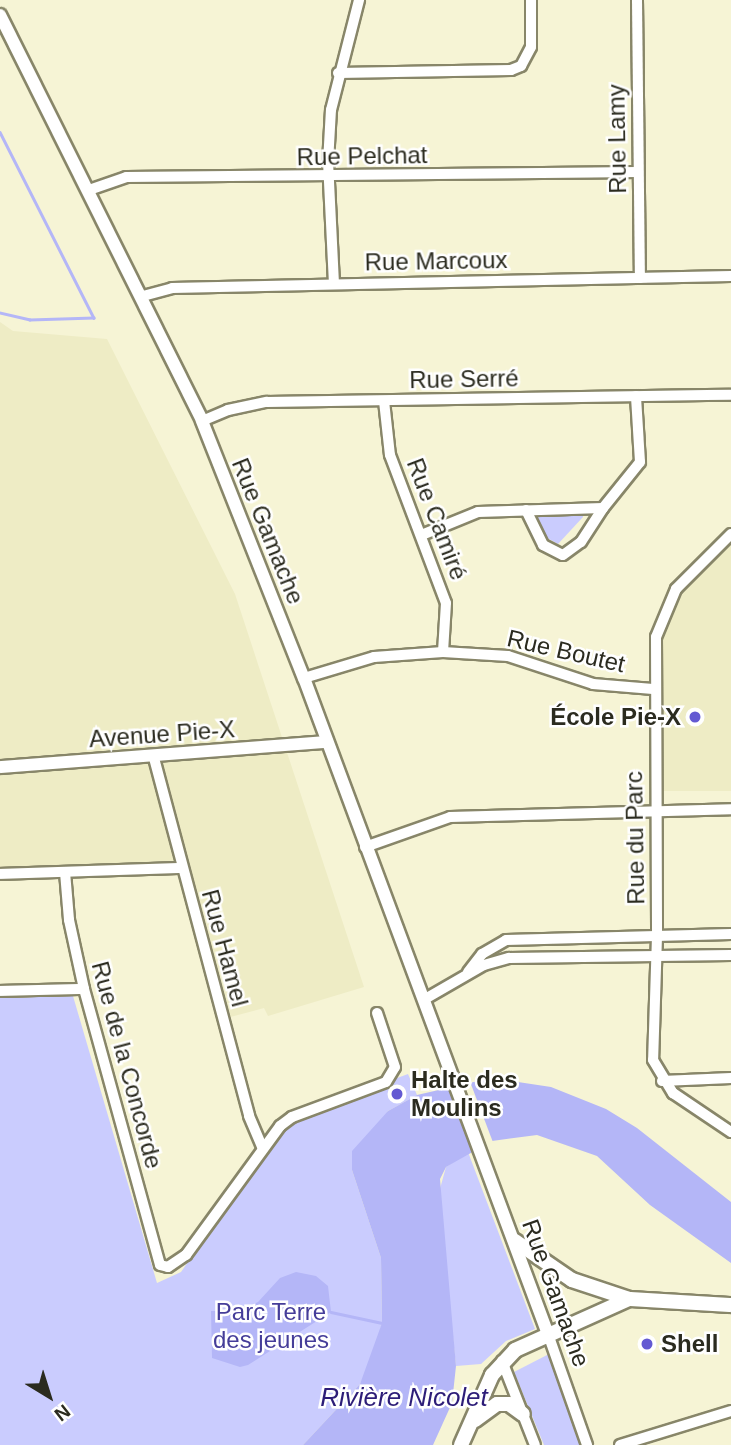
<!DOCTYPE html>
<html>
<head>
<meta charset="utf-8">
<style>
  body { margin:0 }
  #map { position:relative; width:731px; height:1445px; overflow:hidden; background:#f6f4d5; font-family:Helvetica,sans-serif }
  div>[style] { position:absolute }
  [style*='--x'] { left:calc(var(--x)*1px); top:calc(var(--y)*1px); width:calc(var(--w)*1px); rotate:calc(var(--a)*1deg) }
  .built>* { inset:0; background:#eeecc5 }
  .green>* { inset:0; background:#caccfe }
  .water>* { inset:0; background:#b4b6f7 }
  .pier>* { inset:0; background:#f6f4d5 }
  .stream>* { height:2.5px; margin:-1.25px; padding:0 1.25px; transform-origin:1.25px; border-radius:1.25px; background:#b4b6f7 }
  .roads { filter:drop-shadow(2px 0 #888669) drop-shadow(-2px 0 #888669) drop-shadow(0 2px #888669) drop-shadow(0 -2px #888669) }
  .minor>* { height:10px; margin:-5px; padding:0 5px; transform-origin:5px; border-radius:5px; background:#fff }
  .tertiary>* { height:12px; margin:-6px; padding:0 6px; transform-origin:6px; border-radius:6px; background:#fff }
  .secondary>* { height:14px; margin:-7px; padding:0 7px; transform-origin:7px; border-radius:7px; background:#fff }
  .dots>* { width:19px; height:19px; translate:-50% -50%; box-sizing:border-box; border:4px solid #fff; border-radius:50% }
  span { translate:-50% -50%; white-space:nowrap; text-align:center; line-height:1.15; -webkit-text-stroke:5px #fff; paint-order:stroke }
  .street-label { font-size:24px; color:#2b2b1f }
  .poi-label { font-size:24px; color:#2b2b1f; font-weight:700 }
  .right { translate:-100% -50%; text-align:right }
  .left { translate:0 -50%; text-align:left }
  .park-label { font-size:24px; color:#453d99 }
  .water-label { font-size:26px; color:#2d1d78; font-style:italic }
  .north { position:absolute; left:14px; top:1361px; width:70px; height:70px; -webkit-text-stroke:5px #fff; paint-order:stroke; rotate:142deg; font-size:19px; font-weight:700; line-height:28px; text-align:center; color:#2b2b1f }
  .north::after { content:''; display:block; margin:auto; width:24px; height:32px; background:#2b2b1f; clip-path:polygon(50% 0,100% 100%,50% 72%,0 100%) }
</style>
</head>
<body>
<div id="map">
  <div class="built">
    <i style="clip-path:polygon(0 322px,13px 331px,107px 339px,235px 594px,364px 987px,268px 1016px,264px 1008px,219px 1020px,173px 861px,0 868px)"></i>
    <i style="clip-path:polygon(731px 545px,731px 791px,661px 791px,659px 643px,681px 589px)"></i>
  </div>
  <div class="green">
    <i style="clip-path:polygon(531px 510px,583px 512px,583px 517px,558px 544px,540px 534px)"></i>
    <i style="clip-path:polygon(73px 996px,157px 1283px,181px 1272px,265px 1150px,278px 1122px,408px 1074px,417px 1095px,388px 1111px,352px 1170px,381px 1258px,382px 1323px,374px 1355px,360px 1384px,303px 1445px,0 1445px,0 998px)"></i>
    <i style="clip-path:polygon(468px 1152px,535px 1329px,506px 1341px,481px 1364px,456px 1366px,438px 1196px,446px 1167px)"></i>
    <i style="clip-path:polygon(549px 1354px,583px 1445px,544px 1445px,514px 1372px)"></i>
  </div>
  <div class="water">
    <i style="clip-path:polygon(491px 1078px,551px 1087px,606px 1109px,637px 1128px,731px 1202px,731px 1263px,650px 1205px,597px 1156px,537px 1135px,492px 1141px,446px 1167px,440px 1179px,456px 1366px,452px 1403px,433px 1445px,303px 1445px,360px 1384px,382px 1323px,381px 1258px,352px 1170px,352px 1151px,388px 1111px,417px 1095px)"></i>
    <i style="clip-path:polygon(296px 1272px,316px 1276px,328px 1286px,331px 1312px,248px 1365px,240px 1367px,212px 1358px,211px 1311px,241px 1311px,258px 1302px,280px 1278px)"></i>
  </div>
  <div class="pier">
    <i style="clip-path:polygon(469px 1079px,494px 1145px,477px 1152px,454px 1081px)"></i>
  </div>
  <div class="stream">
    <i style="--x:0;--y:132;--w:208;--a:63.2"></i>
    <i style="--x:94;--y:318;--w:64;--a:178.2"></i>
    <i style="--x:30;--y:320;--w:31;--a:-167"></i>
    <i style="--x:331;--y:1312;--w:52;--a:12.2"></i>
  </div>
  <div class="roads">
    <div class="minor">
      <i style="--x:637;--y:0;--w:278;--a:89.4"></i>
      <i style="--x:338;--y:73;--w:173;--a:-1"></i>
      <i style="--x:511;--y:70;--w:11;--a:-22"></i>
      <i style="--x:521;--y:66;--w:21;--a:-62"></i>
      <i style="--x:531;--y:47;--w:47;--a:-90"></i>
      <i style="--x:89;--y:190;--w:39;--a:-19"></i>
      <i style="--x:126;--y:177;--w:511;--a:-0.56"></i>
      <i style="--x:334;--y:284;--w:121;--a:-92.8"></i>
      <i style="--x:328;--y:163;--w:53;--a:-86.8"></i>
      <i style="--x:331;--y:110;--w:114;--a:-75.7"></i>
      <i style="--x:143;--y:296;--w:30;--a:-15"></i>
      <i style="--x:172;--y:288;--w:559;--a:-1.23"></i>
      <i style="--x:384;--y:401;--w:54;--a:83.7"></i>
      <i style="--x:390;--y:455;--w:158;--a:69.3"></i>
      <i style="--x:446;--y:603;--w:49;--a:93.5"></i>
      <i style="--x:202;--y:421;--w:28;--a:-23"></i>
      <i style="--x:228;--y:410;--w:40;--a:-12"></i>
      <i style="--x:267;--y:402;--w:464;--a:-0.9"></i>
      <i style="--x:526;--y:510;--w:39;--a:64"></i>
      <i style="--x:543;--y:545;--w:22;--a:27"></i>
      <i style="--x:563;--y:555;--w:22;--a:-36"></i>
      <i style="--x:581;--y:542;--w:40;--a:-57.1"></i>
      <i style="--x:424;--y:534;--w:58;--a:-22.2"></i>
      <i style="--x:478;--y:512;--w:125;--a:-1.8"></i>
      <i style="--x:603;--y:508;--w:59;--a:-51.2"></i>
      <i style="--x:640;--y:462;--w:66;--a:-93.5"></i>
      <i style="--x:731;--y:534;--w:78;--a:135"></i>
      <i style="--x:676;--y:589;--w:52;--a:112.6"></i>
      <i style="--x:656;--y:637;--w:299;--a:89.8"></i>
      <i style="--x:657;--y:936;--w:124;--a:91.8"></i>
      <i style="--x:653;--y:1060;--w:39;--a:59"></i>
      <i style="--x:673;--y:1093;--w:70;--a:33.9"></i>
      <i style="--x:304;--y:678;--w:73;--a:-16.7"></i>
      <i style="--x:374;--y:657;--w:69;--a:-4.1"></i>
      <i style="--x:443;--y:652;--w:65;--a:3.5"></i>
      <i style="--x:508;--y:656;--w:89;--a:18.2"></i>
      <i style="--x:593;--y:684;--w:60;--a:4.8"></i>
      <i style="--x:154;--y:758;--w:370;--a:75.1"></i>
      <i style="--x:249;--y:1116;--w:34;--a:67"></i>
      <i style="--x:365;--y:847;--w:90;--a:-19.4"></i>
      <i style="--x:450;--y:817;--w:281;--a:-1.6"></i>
      <i style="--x:65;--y:872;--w:48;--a:85.2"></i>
      <i style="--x:69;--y:920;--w:71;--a:77.7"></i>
      <i style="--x:84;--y:989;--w:286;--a:74.6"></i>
      <i style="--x:160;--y:1265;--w:8;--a:14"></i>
      <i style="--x:168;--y:1267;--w:22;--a:-34"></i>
      <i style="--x:186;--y:1255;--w:160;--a:-53.9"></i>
      <i style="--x:280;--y:1126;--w:15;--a:-37"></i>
      <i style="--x:292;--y:1117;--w:100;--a:-20.4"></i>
      <i style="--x:386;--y:1082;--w:17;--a:-59"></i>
      <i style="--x:395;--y:1067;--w:57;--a:-108.4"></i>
      <i style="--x:0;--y:874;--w:181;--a:-1.9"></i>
      <i style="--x:468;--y:972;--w:23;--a:-52"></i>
      <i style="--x:482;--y:954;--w:28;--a:-30"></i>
      <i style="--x:506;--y:940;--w:225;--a:-1.5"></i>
      <i style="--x:0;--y:991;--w:84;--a:-1.4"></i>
      <i style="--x:425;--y:999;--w:68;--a:-30"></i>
      <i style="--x:484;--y:965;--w:26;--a:-16"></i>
      <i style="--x:509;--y:958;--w:222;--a:-0.8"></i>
      <i style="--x:662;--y:1081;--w:69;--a:-2.5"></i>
      <i style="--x:548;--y:1334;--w:118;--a:70.6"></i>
      <i style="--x:502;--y:1361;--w:90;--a:68.6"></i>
      <i style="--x:620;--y:1445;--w:116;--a:-17"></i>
    </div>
    <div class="tertiary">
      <i style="--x:0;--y:15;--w:453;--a:63.5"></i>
      <i style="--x:202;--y:421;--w:277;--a:68.4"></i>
      <i style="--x:304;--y:678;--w:700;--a:69.6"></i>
      <i style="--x:0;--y:767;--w:328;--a:-4.4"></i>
    </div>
    <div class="secondary">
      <i style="--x:515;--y:1241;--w:69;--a:34.4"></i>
      <i style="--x:572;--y:1280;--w:60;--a:18.4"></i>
      <i style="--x:475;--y:1420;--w:27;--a:-36"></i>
      <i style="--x:497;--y:1404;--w:12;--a:0"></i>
      <i style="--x:509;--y:1404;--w:17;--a:36"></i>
      <i style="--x:461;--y:1445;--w:77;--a:-66.1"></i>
      <i style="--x:492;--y:1375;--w:34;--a:-47"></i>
      <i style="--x:515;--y:1350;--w:125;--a:-24.1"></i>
      <i style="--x:629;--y:1299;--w:102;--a:3.4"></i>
    </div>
  </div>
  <div class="dots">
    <i style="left:695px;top:717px;background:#6359d2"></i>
    <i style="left:397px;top:1094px;background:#6359d2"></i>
    <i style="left:647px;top:1344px;background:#6359d2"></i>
  </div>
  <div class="street-label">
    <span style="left:617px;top:139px;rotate:-91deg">Rue Lamy</span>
    <span style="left:362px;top:156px;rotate:-1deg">Rue Pelchat</span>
    <span style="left:436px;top:261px;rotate:-1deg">Rue Marcoux</span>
    <span style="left:464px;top:379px;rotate:-1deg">Rue Serré</span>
    <span style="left:437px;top:519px;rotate:69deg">Rue Camiré</span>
    <span style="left:268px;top:531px;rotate:68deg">Rue Gamache</span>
    <span style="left:566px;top:651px;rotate:13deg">Rue Boutet</span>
    <span style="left:162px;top:734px;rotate:-4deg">Avenue Pie-X</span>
    <span style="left:635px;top:838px;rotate:-91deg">Rue du Parc</span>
    <span style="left:225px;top:948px;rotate:75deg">Rue Hamel</span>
    <span style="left:127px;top:1065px;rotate:75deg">Rue de la Concorde</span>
    <span style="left:556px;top:1293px;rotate:70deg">Rue Gamache</span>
  </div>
  <div class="poi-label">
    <span class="right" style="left:681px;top:717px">École Pie-X</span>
    <span class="left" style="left:411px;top:1094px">Halte des<br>Moulins</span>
    <span class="left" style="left:661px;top:1344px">Shell</span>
  </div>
  <div class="park-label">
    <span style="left:271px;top:1326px">Parc Terre<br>des jeunes</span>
  </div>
  <div class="water-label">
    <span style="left:404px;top:1398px">Rivière Nicolet</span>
  </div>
  <div class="north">N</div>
</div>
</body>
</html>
